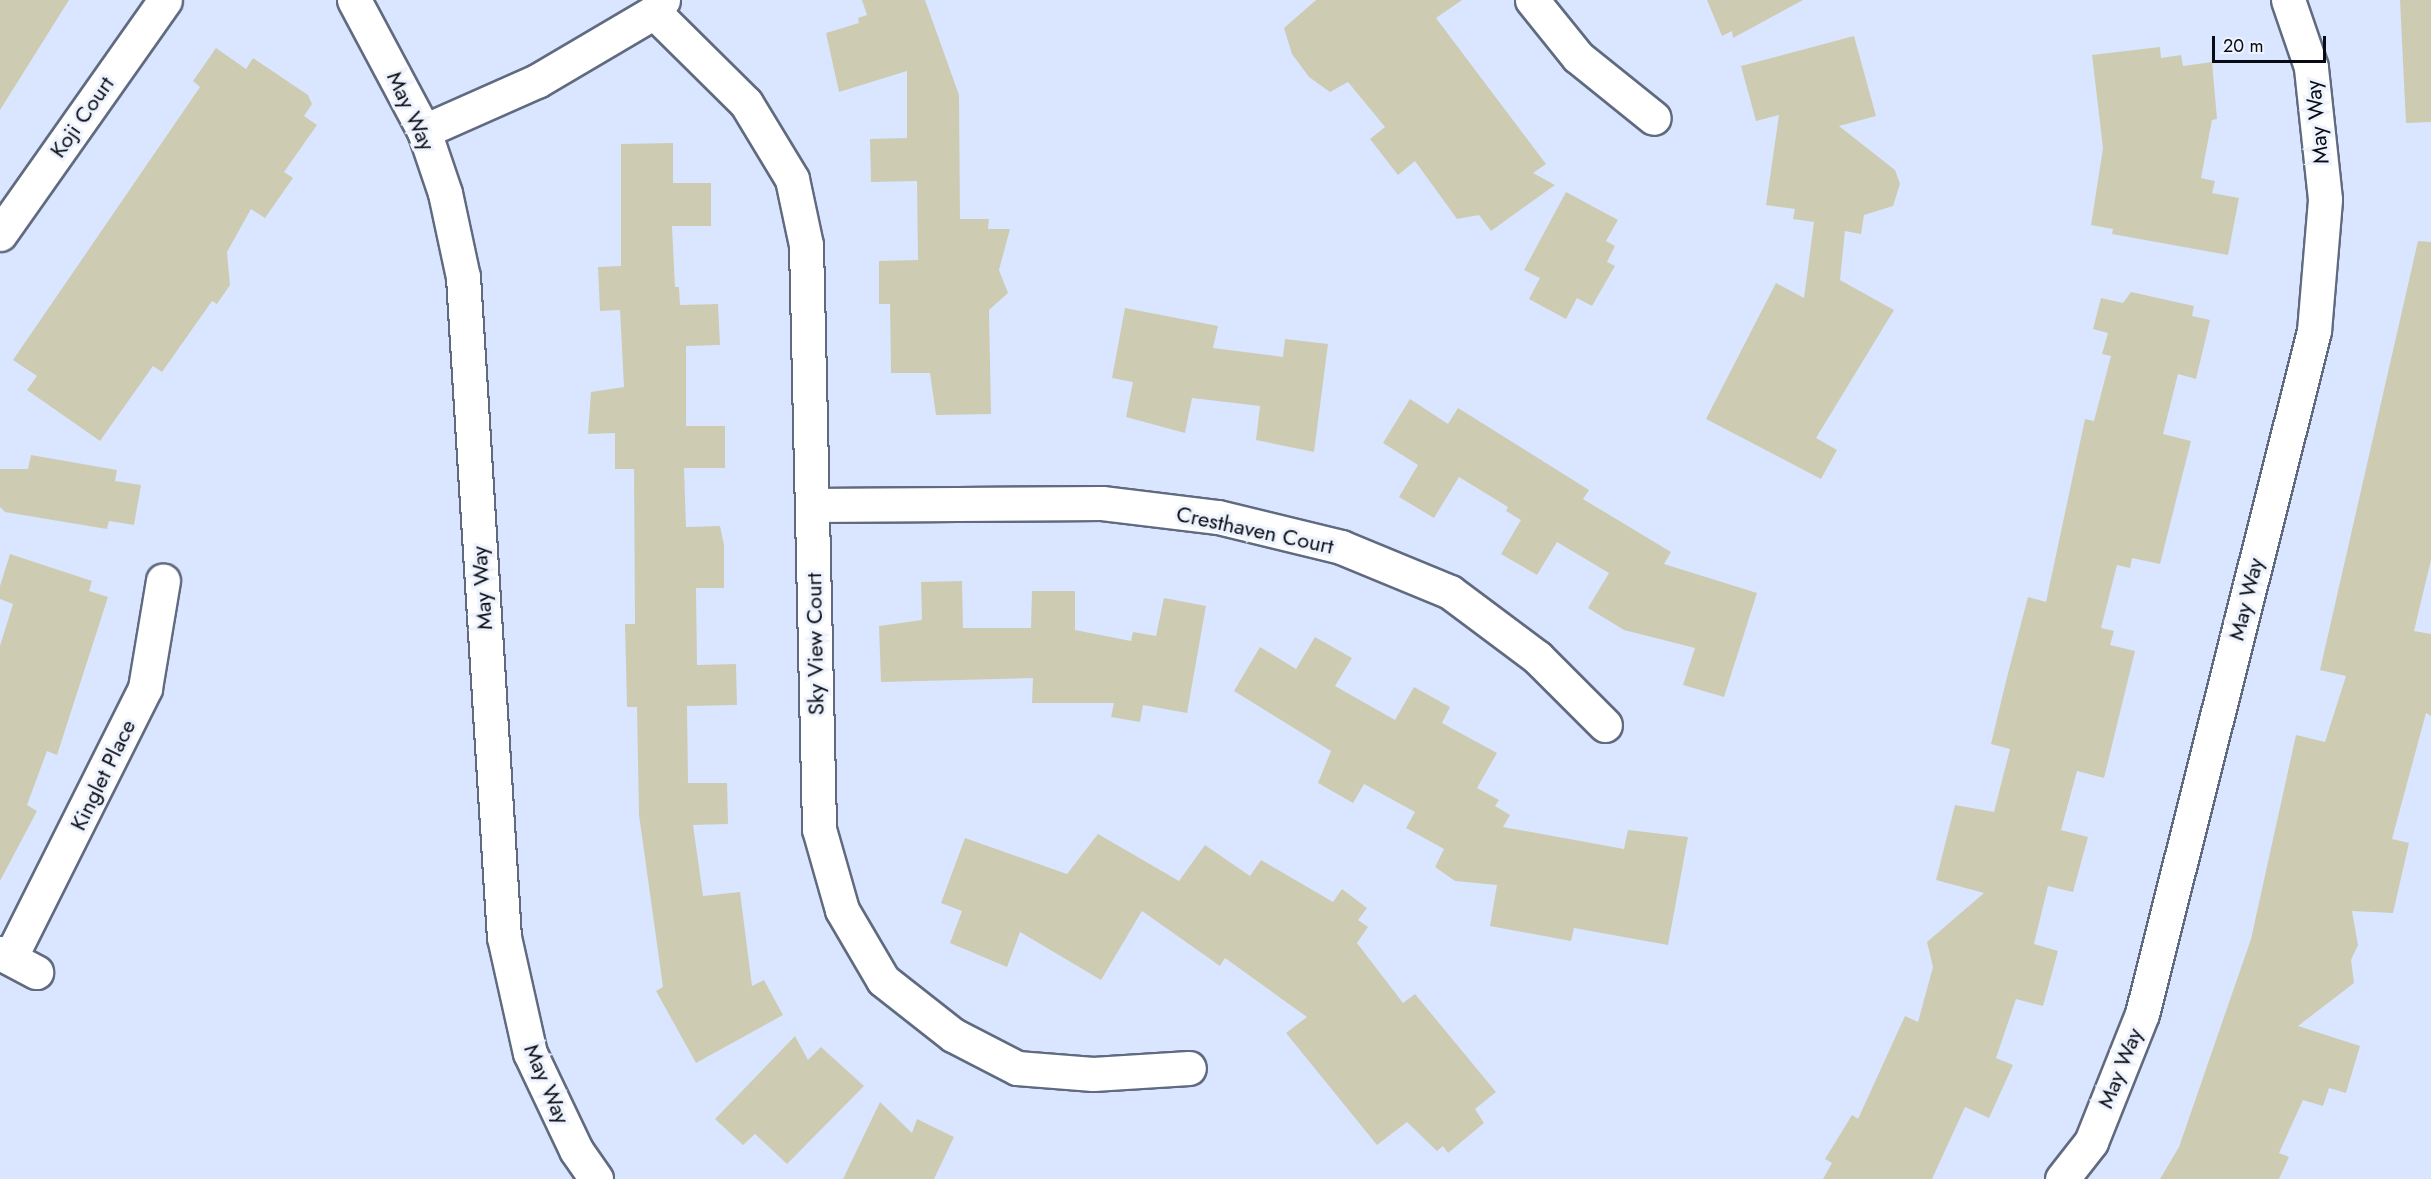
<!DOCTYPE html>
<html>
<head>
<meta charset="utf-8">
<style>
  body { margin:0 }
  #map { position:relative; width:2431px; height:1179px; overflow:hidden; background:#dae6ff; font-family:Jost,sans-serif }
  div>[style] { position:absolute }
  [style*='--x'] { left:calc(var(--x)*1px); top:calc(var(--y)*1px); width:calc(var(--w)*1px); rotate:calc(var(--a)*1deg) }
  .building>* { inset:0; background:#cdccb2 }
  .roads { filter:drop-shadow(2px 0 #606b80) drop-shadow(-2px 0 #606b80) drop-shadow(0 2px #606b80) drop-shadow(0 -2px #606b80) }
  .street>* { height:33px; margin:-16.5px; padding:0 16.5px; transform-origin:16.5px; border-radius:16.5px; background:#fff }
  span { translate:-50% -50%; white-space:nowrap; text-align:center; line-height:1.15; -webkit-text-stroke:6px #eef3fd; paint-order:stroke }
  .street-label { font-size:22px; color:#080b13 }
  .scale { position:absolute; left:2212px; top:36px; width:114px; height:27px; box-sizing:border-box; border:3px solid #080b13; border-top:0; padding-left:8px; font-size:18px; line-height:21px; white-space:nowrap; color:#080b13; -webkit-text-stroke:4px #eef3fd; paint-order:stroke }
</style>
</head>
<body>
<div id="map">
  <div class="building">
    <i style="clip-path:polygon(0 0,69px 0,0 110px)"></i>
    <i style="clip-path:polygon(862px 0,925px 0,959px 95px,960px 219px,989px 219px,988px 229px,1010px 229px,999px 270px,1008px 293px,989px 310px,991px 414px,936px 415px,930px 373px,891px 373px,890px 304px,879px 304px,879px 261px,918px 260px,917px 181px,871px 182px,870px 139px,907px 138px,907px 71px,839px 92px,826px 33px,859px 23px,858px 18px,867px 15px)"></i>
    <i style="clip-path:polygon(1316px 0,1462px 0,1436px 18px,1546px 164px,1533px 173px,1555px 185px,1491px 231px,1479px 215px,1457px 219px,1415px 161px,1398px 175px,1370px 139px,1385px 127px,1348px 82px,1330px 92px,1309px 77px,1292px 54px,1284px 28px)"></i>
    <i style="clip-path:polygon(1707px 0,1803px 0,1733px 38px,1732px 31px,1722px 36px)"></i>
    <i style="clip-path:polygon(2400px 0,2431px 0,2431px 122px,2406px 123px)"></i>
    <i style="clip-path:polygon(1854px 36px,1876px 116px,1839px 126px,1895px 170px,1900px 184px,1893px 206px,1864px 215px,1861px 234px,1845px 231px,1840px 280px,1894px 310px,1816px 438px,1837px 450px,1821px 479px,1706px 419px,1776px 283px,1804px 298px,1814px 222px,1793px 219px,1795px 209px,1766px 205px,1779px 115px,1756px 121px,1741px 66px)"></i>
    <i style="clip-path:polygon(2160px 47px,2161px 58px,2181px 55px,2183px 66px,2212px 62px,2217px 119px,2212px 120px,2201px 178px,2215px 181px,2212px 193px,2239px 198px,2228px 255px,2112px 234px,2113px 229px,2091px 225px,2103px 148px,2092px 55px)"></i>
    <i style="clip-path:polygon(216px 48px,246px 69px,253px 58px,308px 95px,312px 104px,304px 116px,317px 125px,284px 172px,293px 178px,265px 218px,251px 209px,227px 252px,230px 285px,217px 304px,212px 301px,162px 372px,153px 366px,100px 441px,27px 390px,37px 376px,13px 360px,200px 87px,193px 81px)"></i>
    <i style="clip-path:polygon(673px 143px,673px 183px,711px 183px,711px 226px,672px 226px,675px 287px,679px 287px,680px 305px,718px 304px,720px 345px,686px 346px,686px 426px,725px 426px,725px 468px,684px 468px,686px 527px,720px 526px,724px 545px,724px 588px,696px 588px,697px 665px,736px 664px,737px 705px,687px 706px,688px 783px,727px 783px,728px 824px,693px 825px,703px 896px,740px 892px,752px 986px,764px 980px,783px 1015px,696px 1063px,656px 991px,663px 987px,639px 815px,637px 707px,627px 707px,625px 624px,635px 624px,634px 469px,615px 469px,615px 433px,588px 434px,591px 392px,624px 387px,620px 310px,600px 311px,598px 267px,621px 266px,621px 144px)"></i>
    <i style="clip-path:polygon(1566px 192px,1618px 220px,1606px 241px,1615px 246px,1607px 262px,1615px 266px,1592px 306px,1577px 298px,1566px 319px,1529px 299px,1540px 278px,1524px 270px)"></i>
    <i style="clip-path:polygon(2418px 241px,2431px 242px,2431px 560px,2414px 631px,2431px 634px,2431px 716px,2426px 713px,2392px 839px,2409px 843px,2393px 913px,2352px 911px,2358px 945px,2351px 960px,2354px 983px,2298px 1026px,2360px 1046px,2346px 1093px,2329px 1088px,2323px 1106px,2303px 1100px,2279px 1153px,2289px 1157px,2279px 1179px,2160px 1179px,2179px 1147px,2251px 939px,2296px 735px,2325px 742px,2346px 676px,2320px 670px)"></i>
    <i style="clip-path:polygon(2131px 292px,2194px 306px,2192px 316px,2210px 320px,2196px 379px,2178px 374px,2163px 434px,2191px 441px,2160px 564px,2132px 558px,2130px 568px,2117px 565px,2101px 628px,2114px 631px,2110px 645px,2135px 651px,2104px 778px,2077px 771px,2061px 830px,2088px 837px,2073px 892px,2048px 886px,2034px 944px,2058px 951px,2043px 1006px,2016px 999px,1996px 1058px,2013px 1065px,1989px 1118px,1965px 1107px,1932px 1179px,1823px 1179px,1832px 1163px,1825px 1159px,1852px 1115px,1858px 1119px,1905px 1016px,1918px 1022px,1933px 967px,1927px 942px,1984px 893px,1936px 880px,1955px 805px,1994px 812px,2010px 749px,1991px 744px,2006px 681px,2028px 597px,2046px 602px,2085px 419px,2094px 421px,2111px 356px,2102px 354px,2108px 333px,2093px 329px,2101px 298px,2123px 303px)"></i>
    <i style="clip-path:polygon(1125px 308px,1218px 326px,1213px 348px,1283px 357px,1285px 339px,1328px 344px,1314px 452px,1256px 440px,1260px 406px,1192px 398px,1185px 433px,1126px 417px,1133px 382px,1112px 378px)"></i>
    <i style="clip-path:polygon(1410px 399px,1448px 424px,1458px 408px,1589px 490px,1583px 499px,1671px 552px,1664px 564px,1757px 593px,1724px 697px,1683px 685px,1695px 648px,1624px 630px,1588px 608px,1609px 573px,1557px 542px,1537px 575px,1501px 554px,1521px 520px,1506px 511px,1508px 507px,1459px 477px,1434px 518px,1399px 497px,1418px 465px,1383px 443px)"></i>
    <i style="clip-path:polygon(31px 455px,117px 470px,115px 481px,141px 485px,134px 525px,109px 521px,107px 529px,5px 512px,0 507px,0 469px,28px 469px)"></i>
    <i style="clip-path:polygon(10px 554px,92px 581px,89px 591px,108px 597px,57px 755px,47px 751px,27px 805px,37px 811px,0 881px,0 646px,13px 604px,0 599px,0 586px)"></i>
    <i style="clip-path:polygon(962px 581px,963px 628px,1031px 628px,1032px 591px,1075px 591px,1075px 630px,1131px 641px,1133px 632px,1156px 636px,1164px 598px,1206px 606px,1187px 713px,1143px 705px,1140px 722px,1111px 717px,1114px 703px,1032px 703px,1033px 678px,881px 682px,879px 626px,922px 620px,921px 582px)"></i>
    <i style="clip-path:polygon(1315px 637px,1352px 658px,1335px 686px,1395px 720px,1414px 687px,1450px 707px,1442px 723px,1497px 753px,1477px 788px,1499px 800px,1495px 806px,1510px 815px,1503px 827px,1624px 849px,1628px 830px,1688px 837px,1668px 945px,1574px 928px,1571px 941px,1490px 926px,1497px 885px,1455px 881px,1435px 867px,1444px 849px,1406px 828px,1415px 812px,1364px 784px,1353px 803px,1318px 783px,1331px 751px,1234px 691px,1260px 647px,1296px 669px)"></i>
    <i style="clip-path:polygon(1098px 834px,1179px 881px,1205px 845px,1250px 876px,1261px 860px,1333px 902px,1342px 889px,1367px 908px,1358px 920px,1368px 927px,1357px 943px,1403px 1003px,1415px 994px,1496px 1092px,1475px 1109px,1484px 1123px,1448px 1153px,1443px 1146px,1437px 1151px,1407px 1122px,1377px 1145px,1286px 1033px,1307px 1017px,1225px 958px,1220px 966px,1142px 911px,1101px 980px,1020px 932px,1007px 967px,950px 943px,962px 911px,941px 903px,965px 838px,1067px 874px)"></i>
    <i style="clip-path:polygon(795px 1036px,808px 1060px,821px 1047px,864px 1086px,787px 1164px,755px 1134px,743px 1145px,715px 1119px)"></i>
    <i style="clip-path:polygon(880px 1102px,912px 1133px,917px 1119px,954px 1137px,934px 1179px,843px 1179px)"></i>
  </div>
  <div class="roads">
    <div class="street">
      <i style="--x:354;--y:0;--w:149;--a:61.9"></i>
      <i style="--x:424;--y:131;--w:65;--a:71.3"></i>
      <i style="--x:445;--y:193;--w:86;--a:77.9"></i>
      <i style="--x:463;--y:277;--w:661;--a:86.45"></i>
      <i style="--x:504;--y:937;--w:119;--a:77.4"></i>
      <i style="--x:530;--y:1053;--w:107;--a:64.6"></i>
      <i style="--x:576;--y:1150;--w:35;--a:55"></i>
      <i style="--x:1532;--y:0;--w:73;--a:51.1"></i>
      <i style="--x:1578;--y:57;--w:97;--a:38.8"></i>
      <i style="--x:654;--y:12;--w:129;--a:44.7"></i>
      <i style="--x:746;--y:103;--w:89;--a:58.8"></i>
      <i style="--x:792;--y:179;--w:67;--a:78"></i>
      <i style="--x:806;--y:245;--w:584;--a:88.72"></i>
      <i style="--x:819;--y:829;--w:84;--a:74.1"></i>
      <i style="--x:842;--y:910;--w:81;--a:59.6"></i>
      <i style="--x:883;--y:980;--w:89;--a:38.2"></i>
      <i style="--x:953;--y:1035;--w:72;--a:27.3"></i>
      <i style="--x:1017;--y:1068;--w:76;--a:4.5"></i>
      <i style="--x:1093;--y:1074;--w:96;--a:-3.6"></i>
      <i style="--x:424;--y:131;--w:124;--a:-23.9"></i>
      <i style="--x:537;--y:81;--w:136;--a:-30.5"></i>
      <i style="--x:654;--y:12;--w:15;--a:-53"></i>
      <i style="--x:0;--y:234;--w:286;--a:-54.8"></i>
      <i style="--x:812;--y:505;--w:290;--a:-0.4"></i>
      <i style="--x:1102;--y:503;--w:117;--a:6.9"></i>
      <i style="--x:1218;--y:517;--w:127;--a:13.7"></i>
      <i style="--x:1341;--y:547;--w:118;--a:22.4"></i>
      <i style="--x:1450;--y:592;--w:109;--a:36.8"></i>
      <i style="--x:1537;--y:657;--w:96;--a:45"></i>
      <i style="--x:0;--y:953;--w:41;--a:27.8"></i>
      <i style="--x:10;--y:958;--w:302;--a:-63.4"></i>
      <i style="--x:145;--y:688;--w:109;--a:-80.5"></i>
      <i style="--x:2062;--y:1179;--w:47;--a:-51.9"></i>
      <i style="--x:2091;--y:1142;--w:138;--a:-68.3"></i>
      <i style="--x:2142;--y:1014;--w:704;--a:-75.87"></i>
      <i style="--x:2314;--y:331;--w:132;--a:-85.2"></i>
      <i style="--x:2325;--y:199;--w:133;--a:-96.1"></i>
      <i style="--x:2311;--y:67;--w:71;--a:-108.9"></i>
    </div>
  </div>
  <div class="street-label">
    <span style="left:411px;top:111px;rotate:65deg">May Way</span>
    <span style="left:82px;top:117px;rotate:-55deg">Koji Court</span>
    <span style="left:2317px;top:122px;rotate:-96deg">May Way</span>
    <span style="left:1255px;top:530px;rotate:12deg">Cresthaven Court</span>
    <span style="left:482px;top:588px;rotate:-94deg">May Way</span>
    <span style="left:2246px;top:599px;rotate:-76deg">May Way</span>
    <span style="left:815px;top:644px;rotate:-91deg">Sky View Court</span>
    <span style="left:103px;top:775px;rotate:-64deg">Kinglet Place</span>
    <span style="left:2120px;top:1068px;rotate:-68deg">May Way</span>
    <span style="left:547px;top:1084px;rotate:67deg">May Way</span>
  </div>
  <div class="scale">20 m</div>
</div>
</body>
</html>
